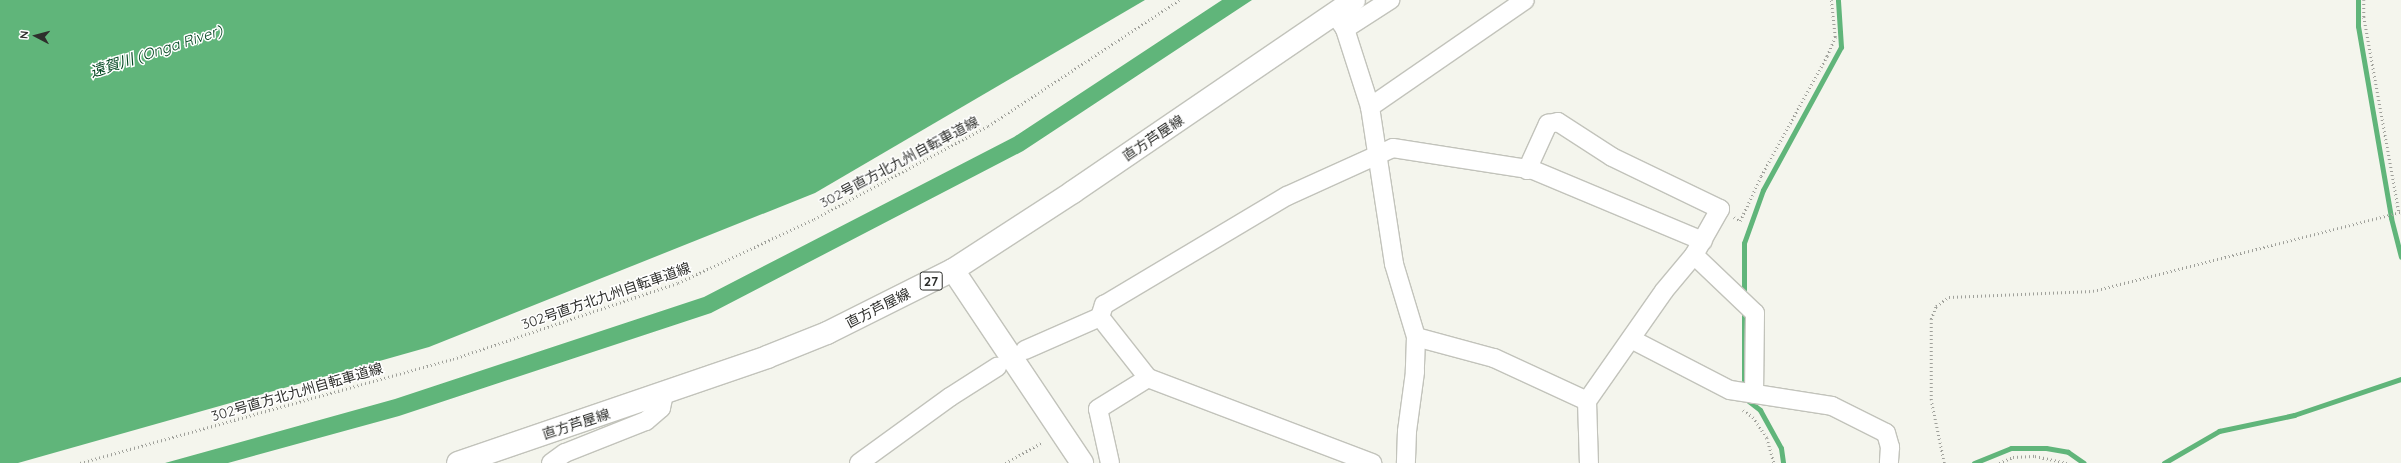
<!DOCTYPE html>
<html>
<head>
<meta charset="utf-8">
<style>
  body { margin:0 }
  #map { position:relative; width:2401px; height:463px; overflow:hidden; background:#f4f5ed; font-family:Quicksand,"Noto Sans JP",sans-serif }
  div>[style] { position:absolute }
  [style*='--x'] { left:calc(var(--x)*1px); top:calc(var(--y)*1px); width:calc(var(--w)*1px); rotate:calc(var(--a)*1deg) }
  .water>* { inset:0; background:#60b57a }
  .stream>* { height:5px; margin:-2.5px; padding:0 2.5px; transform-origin:2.5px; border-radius:2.5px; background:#60b57a }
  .path>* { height:2.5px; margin-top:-1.25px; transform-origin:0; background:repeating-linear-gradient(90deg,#a0a19b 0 1px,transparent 0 4px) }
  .roads { filter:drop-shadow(1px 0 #c2c3bb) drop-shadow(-1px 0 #c2c3bb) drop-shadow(0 1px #c2c3bb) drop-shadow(0 -1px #c2c3bb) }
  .minor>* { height:18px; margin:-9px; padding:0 9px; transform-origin:9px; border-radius:9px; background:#fff }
  .tertiary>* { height:22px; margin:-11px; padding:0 11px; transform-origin:11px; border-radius:11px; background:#fff }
  .primary>* { height:22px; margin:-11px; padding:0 11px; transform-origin:11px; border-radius:11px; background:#fff }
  span { translate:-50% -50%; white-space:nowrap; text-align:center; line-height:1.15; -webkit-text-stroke:3px #fff; paint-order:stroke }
  .shield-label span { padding:1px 3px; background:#fff; border:1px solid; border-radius:3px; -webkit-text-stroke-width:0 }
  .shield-label { font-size:13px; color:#2e2f2c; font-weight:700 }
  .street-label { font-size:14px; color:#2e2f2c }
  .water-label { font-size:15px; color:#034721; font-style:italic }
  .north { position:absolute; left:16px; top:16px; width:40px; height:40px; -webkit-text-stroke:3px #fff; paint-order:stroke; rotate:276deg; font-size:11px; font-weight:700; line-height:16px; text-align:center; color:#2e2f2c }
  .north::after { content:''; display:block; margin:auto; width:14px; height:18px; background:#2e2f2c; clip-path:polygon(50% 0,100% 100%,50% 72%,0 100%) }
</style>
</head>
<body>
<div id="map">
  <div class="water">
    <i style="clip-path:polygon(0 0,1145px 0,815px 193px,429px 347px,18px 463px,0 463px)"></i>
    <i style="clip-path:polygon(1222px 0,1252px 0,1023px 151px,711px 313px,399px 416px,228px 463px,165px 463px,395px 399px,704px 297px,1014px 137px)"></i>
  </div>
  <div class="stream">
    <i style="--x:2358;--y:0;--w:26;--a:90"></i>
    <i style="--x:2358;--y:26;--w:195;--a:80.2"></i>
    <i style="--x:2391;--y:218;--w:40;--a:75.6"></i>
    <i style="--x:1744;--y:296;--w:53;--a:-90"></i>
    <i style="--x:1744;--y:243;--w:56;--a:-70.3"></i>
    <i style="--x:1763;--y:190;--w:163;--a:-61.4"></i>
    <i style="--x:1841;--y:47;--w:47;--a:-93.7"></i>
    <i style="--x:1744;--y:390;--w:80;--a:-90"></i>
    <i style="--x:1746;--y:399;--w:18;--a:38"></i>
    <i style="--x:1760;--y:410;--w:43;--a:61.1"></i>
    <i style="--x:1781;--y:448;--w:15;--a:82"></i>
    <i style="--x:1974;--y:463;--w:40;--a:-22"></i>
    <i style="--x:2011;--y:448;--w:35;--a:0"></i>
    <i style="--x:2046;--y:448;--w:22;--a:10"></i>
    <i style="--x:2068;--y:452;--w:19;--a:35"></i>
    <i style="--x:2164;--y:463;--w:64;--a:-30.2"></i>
    <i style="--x:2219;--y:431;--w:77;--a:-12"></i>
    <i style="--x:2294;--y:415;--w:113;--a:-18.6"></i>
  </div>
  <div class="path">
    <i style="--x:2364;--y:0;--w:17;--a:90"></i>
    <i style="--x:2364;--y:17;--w:198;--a:79.8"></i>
    <i style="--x:1734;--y:217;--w:7;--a:34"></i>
    <i style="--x:1740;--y:221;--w:50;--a:-65"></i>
    <i style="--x:1761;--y:176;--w:137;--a:-61.2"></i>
    <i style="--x:1827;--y:56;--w:21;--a:-67"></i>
    <i style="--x:1835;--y:37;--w:37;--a:-96"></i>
    <i style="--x:1743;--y:410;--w:12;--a:35"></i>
    <i style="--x:1753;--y:417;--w:25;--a:56"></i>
    <i style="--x:1767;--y:438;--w:26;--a:74"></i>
    <i style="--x:80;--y:463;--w:387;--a:-15.6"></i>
    <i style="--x:453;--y:359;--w:237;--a:-18.7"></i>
    <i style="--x:678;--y:283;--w:150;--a:-25.2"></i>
    <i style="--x:814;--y:219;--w:197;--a:-28.1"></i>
    <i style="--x:988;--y:126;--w:229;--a:-33.4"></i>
    <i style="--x:1005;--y:463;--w:43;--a:-28.9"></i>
    <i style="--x:1944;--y:463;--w:64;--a:-101.7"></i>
    <i style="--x:1931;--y:400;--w:81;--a:-90"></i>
    <i style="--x:1931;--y:319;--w:14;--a:-69"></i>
    <i style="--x:1936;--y:306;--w:16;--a:-35"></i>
    <i style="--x:1949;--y:297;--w:144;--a:-2.4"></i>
    <i style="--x:2093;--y:291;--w:318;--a:-14.4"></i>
    <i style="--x:1999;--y:463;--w:15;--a:-23"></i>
    <i style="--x:2013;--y:457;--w:22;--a:-3"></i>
    <i style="--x:2035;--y:456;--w:33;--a:12"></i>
  </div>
  <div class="roads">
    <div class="minor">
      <i style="--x:1334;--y:13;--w:19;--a:55"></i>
      <i style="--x:1345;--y:29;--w:82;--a:72.2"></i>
      <i style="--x:1370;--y:107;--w:159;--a:81.3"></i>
      <i style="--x:1394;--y:264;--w:76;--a:73.2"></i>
      <i style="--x:1416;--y:337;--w:35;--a:92"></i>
      <i style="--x:1415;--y:372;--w:60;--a:97.7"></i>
      <i style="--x:1407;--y:431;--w:32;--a:92"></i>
      <i style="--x:1345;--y:29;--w:54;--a:-32.8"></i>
      <i style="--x:1370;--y:107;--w:188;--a:-34.6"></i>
      <i style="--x:1527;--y:170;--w:51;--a:-65.5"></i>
      <i style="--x:1548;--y:124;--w:10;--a:-11"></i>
      <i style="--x:1558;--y:122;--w:64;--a:32.9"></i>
      <i style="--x:1612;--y:157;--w:120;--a:25.7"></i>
      <i style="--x:1720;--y:209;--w:53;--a:119.5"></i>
      <i style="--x:1694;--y:255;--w:47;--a:129.8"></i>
      <i style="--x:1664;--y:291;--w:134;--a:125"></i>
      <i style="--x:1694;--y:255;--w:84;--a:43.6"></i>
      <i style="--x:1755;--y:313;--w:81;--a:90.7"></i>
      <i style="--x:1100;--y:317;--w:78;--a:51.8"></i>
      <i style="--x:1148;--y:378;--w:240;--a:20.8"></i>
      <i style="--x:1416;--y:337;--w:81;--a:15.1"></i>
      <i style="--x:1494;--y:358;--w:102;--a:24.8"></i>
      <i style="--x:1587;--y:401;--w:62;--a:88.2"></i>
      <i style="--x:1631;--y:339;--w:111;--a:27.3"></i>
      <i style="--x:1730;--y:390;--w:103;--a:8.9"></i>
      <i style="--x:1832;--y:406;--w:60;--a:26.6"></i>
      <i style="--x:1886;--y:433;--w:15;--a:74"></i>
      <i style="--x:1890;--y:447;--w:16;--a:94"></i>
      <i style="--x:1025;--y:350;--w:82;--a:-23.7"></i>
      <i style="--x:1100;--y:317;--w:13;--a:-72"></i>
      <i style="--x:1104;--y:305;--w:213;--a:-30.8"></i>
      <i style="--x:1287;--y:196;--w:116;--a:-24.4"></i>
      <i style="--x:1393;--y:148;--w:142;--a:8.9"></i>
      <i style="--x:1533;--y:170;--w:184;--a:22.7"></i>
      <i style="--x:551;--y:463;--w:17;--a:-36"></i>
      <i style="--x:565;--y:453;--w:87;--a:-21.6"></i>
      <i style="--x:646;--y:421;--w:20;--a:-41"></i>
      <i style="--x:661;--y:408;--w:14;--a:-78"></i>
      <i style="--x:859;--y:463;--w:112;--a:-36"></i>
      <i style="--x:950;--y:397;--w:56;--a:-32.6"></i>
      <i style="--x:1110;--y:463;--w:55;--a:-102.5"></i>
      <i style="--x:1098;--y:409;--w:59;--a:-31.8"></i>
    </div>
    <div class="tertiary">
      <i style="--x:953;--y:270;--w:232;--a:56.2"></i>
    </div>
    <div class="primary">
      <i style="--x:458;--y:463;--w:327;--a:-18.9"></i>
      <i style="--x:767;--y:357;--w:65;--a:-21.8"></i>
      <i style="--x:827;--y:333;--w:141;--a:-26.6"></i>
      <i style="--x:953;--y:270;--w:143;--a:-33"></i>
      <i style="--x:1073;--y:192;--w:340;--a:-34.3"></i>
    </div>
  </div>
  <div class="shield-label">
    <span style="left:931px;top:281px">27</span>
  </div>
  <div class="street-label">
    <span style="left:1153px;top:138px;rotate:-34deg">直方芦屋線</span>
    <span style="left:899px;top:162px;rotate:-28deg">302号直方北九州自転車道線</span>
    <span style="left:606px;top:296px;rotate:-19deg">302号直方北九州自転車道線</span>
    <span style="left:878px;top:308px;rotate:-27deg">直方芦屋線</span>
    <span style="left:297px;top:392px;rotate:-16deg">302号直方北九州自転車道線</span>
    <span style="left:576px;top:424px;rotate:-18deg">直方芦屋線</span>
  </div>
  <div class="water-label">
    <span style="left:156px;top:51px;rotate:-18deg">遠賀川 (Onga River)</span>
  </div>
  <div class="north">N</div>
</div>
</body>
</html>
